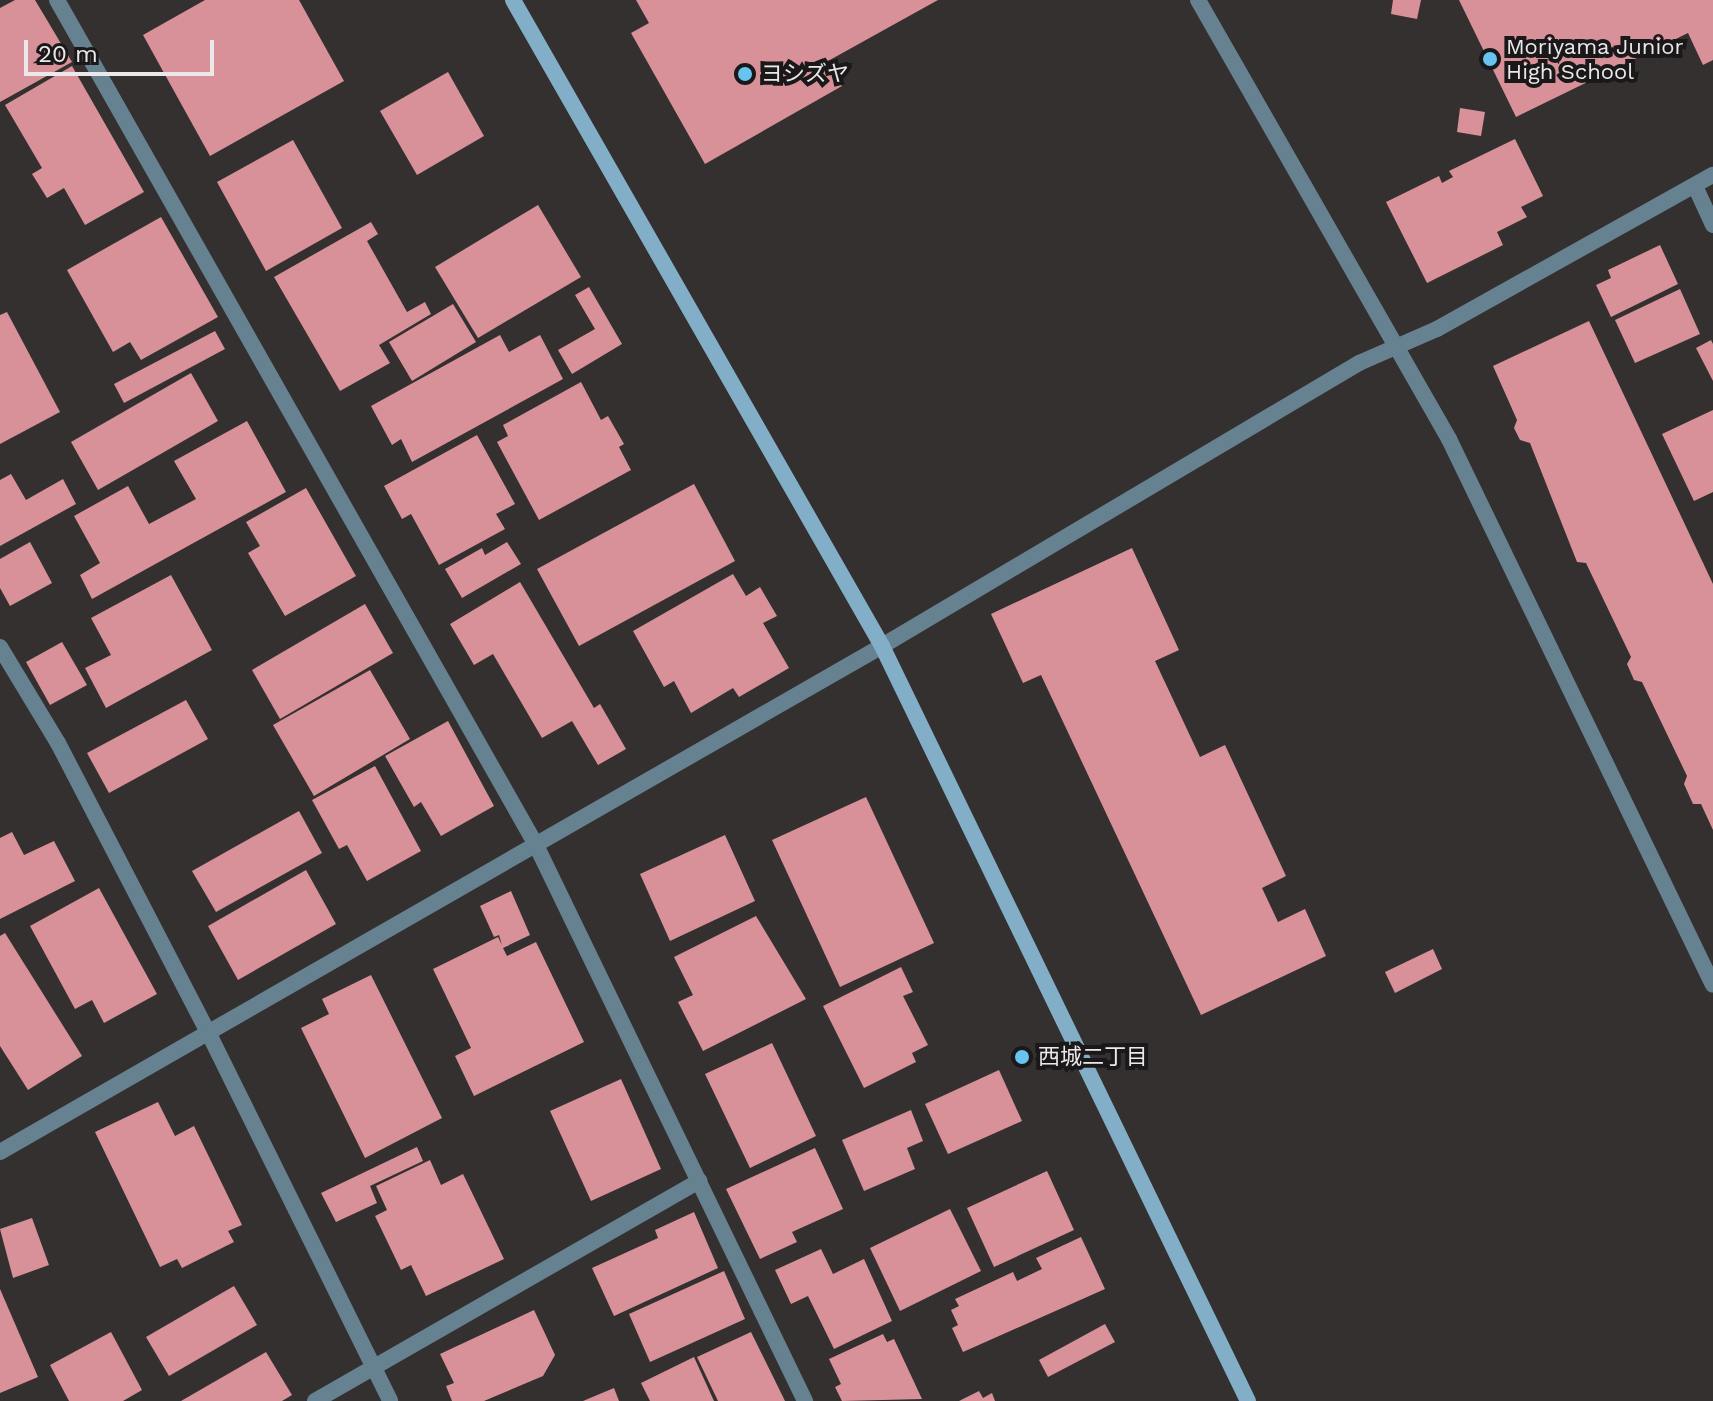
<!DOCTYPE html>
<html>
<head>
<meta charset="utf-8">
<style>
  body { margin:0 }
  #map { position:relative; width:1713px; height:1401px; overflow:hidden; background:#343030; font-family:"Work Sans","Noto Sans JP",sans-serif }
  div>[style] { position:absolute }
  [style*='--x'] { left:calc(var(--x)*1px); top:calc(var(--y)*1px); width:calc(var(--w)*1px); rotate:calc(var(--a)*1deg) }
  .building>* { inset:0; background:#d99199 }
  .street>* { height:16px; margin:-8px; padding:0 8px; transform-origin:8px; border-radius:8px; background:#668291 }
  .secondary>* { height:16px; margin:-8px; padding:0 8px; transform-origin:8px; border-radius:8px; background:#82afc7 }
  .dots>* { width:22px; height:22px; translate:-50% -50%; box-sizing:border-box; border:4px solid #1a1819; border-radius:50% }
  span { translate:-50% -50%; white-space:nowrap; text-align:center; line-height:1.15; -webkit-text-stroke:8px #1a1819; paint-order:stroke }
  .poi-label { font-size:22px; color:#eae8e8 }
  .left { translate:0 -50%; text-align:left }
  .scale { position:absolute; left:24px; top:40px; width:190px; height:36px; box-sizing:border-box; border:4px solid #eae8e8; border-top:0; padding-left:10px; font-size:24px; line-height:28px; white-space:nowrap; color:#eae8e8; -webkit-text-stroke:6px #1a1819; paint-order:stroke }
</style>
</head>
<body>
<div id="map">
  <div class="building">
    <i style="clip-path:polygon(15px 0,35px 0,72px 62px,0 102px,0 8px)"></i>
    <i style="clip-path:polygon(205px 0,299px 0,344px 81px,210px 156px,143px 35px)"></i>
    <i style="clip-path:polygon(636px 0,938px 0,828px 61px,842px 86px,705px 164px,631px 33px,649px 23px)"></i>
    <i style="clip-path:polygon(1393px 0,1421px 0,1417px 19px,1391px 14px)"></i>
    <i style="clip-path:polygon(1459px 0,1713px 0,1713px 60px,1703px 65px,1688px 33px,1516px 117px)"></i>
    <i style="clip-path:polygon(72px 66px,144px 192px,85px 225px,64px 188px,47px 198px,32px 174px,42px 168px,5px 105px)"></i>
    <i style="clip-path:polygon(448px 72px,484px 136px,417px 175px,380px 111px)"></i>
    <i style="clip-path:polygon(1460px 108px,1485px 112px,1481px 136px,1457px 132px)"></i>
    <i style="clip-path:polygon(1515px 139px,1543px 196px,1521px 207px,1527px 217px,1497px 232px,1503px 245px,1427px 283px,1386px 202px,1439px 176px,1442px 183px,1453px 177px,1449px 171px)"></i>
    <i style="clip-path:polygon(293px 140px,342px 228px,266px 271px,217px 182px)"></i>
    <i style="clip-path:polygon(538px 205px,581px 277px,478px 338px,435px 267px)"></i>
    <i style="clip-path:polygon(161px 217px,218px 317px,141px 360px,130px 342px,113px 352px,67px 270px)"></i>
    <i style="clip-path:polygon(371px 222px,378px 234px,367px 241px,407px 312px,425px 302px,431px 314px,379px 345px,390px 363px,340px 391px,274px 277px)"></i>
    <i style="clip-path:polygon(1660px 245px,1678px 284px,1611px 317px,1596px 285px,1611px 278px,1608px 270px)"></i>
    <i style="clip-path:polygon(589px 287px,622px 344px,572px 374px,558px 350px,595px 329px,575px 295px)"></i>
    <i style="clip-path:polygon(1680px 289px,1700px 334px,1635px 363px,1615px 320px)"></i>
    <i style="clip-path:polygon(453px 304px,476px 342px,412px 381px,389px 342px)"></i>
    <i style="clip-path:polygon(7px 312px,60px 412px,0 444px,0 315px)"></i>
    <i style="clip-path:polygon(1589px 321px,1713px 584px,1713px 830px,1701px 804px,1693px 804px,1684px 784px,1687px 776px,1642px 682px,1634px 680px,1627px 664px,1631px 657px,1586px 563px,1577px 562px,1530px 443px,1520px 440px,1514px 428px,1517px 420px,1493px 366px)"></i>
    <i style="clip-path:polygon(215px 331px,225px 349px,124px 403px,114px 384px)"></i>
    <i style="clip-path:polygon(500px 335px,509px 352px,540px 335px,563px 379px,412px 462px,401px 439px,392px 445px,371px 406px)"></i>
    <i style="clip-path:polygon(1711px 340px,1713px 344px,1713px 381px,1696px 348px)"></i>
    <i style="clip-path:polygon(191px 373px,218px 421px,98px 490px,71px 442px)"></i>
    <i style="clip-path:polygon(581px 382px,601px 420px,608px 416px,624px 444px,619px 447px,631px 470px,539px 520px,497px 442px,508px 436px,503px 425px)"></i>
    <i style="clip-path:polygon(1713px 410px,1713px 492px,1694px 501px,1662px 434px)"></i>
    <i style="clip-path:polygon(247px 421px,286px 492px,92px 599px,80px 575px,100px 563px,74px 516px,128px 486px,149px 524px,196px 499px,174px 461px)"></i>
    <i style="clip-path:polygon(477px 435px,515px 504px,496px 514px,505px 529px,439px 565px,411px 514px,402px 519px,384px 486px)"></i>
    <i style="clip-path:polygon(11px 474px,26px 500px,63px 479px,76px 504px,0 546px,0 480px)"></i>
    <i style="clip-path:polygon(694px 484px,735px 561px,579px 646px,537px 569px)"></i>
    <i style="clip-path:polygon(306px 488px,356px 576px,285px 616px,248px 553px,260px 546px,246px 522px)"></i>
    <i style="clip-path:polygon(30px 542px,52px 583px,10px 606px,0 588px,0 559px)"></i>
    <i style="clip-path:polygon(507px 542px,521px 564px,462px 598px,445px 569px,482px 548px,485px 555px)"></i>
    <i style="clip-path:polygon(1132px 548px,1179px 650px,1155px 661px,1200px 757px,1225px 745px,1286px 876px,1262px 888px,1278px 922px,1305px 909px,1326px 956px,1201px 1015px,1041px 675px,1023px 683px,991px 614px)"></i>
    <i style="clip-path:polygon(733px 574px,746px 596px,760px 587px,777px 616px,763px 623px,789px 668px,739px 697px,733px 688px,691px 713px,674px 681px,664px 687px,633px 631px)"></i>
    <i style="clip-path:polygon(171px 575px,212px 650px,106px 708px,85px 668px,111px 655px,91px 618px)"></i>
    <i style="clip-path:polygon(520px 582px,594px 708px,600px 704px,626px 749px,598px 765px,572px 721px,542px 738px,493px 654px,474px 665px,450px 624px)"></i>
    <i style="clip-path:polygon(365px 604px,393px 653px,280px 719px,252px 670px)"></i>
    <i style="clip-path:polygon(62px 642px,87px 685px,50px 705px,26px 662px)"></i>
    <i style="clip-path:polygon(370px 670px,410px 739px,314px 796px,273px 725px)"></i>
    <i style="clip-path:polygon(186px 700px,208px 739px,109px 793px,87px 753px)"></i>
    <i style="clip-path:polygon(448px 721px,494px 806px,441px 836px,421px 802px,414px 807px,385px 756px)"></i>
    <i style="clip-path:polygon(375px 766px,421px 851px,367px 881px,347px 845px,339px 849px,312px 800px)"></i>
    <i style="clip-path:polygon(866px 797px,934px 943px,840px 987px,772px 840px)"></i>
    <i style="clip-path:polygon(299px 811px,322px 853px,216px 912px,192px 871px)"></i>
    <i style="clip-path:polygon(12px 832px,24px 855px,54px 841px,75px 881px,0 919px,0 838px)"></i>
    <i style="clip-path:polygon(725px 835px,755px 901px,670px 941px,640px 874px)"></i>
    <i style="clip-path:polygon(306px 870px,336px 924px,238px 980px,208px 926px)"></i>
    <i style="clip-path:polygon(99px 888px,157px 994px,104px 1023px,92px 1000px,75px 1009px,30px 926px)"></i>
    <i style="clip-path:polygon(511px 891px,530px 935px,503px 948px,507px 956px,536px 942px,584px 1042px,474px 1096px,455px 1056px,471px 1048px,433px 969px,498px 937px,502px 945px,499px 935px,494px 937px,480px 906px)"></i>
    <i style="clip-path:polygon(756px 916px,806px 999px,703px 1051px,678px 1002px,693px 995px,674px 957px)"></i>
    <i style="clip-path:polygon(5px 933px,82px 1056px,28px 1090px,0 1046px,0 936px)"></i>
    <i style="clip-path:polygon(1433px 949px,1442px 969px,1395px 993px,1385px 972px)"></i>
    <i style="clip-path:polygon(901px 967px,913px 992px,903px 996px,928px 1045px,912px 1053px,916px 1062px,864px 1088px,823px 1006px)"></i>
    <i style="clip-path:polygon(371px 975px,442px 1118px,365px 1158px,301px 1028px,329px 1014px,322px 999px)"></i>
    <i style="clip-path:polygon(772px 1043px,816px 1136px,750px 1168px,705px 1074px)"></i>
    <i style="clip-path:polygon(999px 1070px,1022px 1121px,948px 1154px,925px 1104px)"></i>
    <i style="clip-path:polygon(621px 1079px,661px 1169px,591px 1201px,550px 1111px)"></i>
    <i style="clip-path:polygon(158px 1102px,175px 1136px,194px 1126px,242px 1225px,228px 1231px,234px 1242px,182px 1268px,177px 1259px,160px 1267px,95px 1132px)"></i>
    <i style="clip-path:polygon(911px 1110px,923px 1141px,907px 1148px,915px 1169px,864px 1191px,842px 1140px)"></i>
    <i style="clip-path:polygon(417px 1147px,423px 1161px,370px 1186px,377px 1203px,336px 1222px,321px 1193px)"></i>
    <i style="clip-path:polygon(815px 1148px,843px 1209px,792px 1232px,797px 1242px,760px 1259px,726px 1189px)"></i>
    <i style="clip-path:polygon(430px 1160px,441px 1185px,463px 1174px,504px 1259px,426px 1296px,411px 1265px,401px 1270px,375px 1216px,387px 1210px,376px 1186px)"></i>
    <i style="clip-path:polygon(1047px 1171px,1074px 1230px,994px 1267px,967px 1208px)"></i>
    <i style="clip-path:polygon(950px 1209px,981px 1271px,900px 1311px,870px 1248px)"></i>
    <i style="clip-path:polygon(694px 1212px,718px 1268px,614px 1316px,592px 1268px,658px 1238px,655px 1230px)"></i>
    <i style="clip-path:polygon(32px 1218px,49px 1265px,13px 1278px,0 1229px)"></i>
    <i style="clip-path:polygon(1081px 1237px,1105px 1289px,963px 1352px,952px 1328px,958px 1325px,951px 1310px,959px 1306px,955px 1299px,1013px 1272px,1017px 1281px,1042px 1269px,1036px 1258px)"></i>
    <i style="clip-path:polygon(821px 1249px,833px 1274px,864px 1259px,892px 1321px,834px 1349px,808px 1296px,791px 1304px,775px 1270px)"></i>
    <i style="clip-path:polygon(724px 1271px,745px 1319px,650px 1362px,629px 1314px)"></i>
    <i style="clip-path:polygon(234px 1286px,257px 1325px,169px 1376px,146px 1337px)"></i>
    <i style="clip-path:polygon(0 1289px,38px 1377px,0 1393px)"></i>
    <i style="clip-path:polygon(534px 1310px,555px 1355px,543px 1376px,484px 1401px,452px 1401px,446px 1386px,454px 1383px,440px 1354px)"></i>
    <i style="clip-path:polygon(1105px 1324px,1115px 1342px,1048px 1377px,1039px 1360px)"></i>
    <i style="clip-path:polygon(111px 1332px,142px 1390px,123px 1401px,69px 1401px,50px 1365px)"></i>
    <i style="clip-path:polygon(751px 1332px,785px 1401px,718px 1401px,697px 1357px)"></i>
    <i style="clip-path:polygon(883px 1334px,887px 1342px,894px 1339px,922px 1399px,842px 1401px,835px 1387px,841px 1384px,829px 1359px)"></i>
    <i style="clip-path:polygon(266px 1352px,292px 1395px,282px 1401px,181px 1401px)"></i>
    <i style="clip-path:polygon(694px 1357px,714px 1401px,650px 1401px,641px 1383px)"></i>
    <i style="clip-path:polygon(614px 1388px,619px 1401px,583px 1401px)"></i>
    <i style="clip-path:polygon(979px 1391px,983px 1398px,992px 1393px,995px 1401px,959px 1401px)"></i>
  </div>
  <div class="street">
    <i style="--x:57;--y:0;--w:971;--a:60.45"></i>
    <i style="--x:536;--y:845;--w:618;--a:64.18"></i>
    <i style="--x:1198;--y:0;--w:506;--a:60.24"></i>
    <i style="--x:1449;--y:439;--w:606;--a:64.2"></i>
    <i style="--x:1695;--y:186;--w:43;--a:65.2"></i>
    <i style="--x:0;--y:647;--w:112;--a:58.9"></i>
    <i style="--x:58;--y:743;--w:326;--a:62.6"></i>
    <i style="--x:208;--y:1032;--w:411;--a:63.7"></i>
    <i style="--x:0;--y:1152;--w:1017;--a:-29.84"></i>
    <i style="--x:882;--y:646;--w:555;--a:-30.68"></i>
    <i style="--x:1359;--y:363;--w:85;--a:-23.6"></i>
    <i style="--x:1437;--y:329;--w:316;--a:-29.2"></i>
    <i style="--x:315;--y:1401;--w:443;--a:-29.8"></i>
  </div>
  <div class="secondary">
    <i style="--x:513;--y:0;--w:744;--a:60.26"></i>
    <i style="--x:882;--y:646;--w:839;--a:64.14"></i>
  </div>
  <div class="dots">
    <i style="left:1490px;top:59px;background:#69c3f1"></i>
    <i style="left:745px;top:74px;background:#69c3f1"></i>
    <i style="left:1022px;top:1057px;background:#69c3f1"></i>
  </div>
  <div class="poi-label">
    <span class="left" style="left:1506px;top:59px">Moriyama Junior<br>High School</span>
    <span class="left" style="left:761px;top:74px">ヨシズヤ</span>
    <span class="left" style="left:1038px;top:1057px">西城二丁目</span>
  </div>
  <div class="scale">20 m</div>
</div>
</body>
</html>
